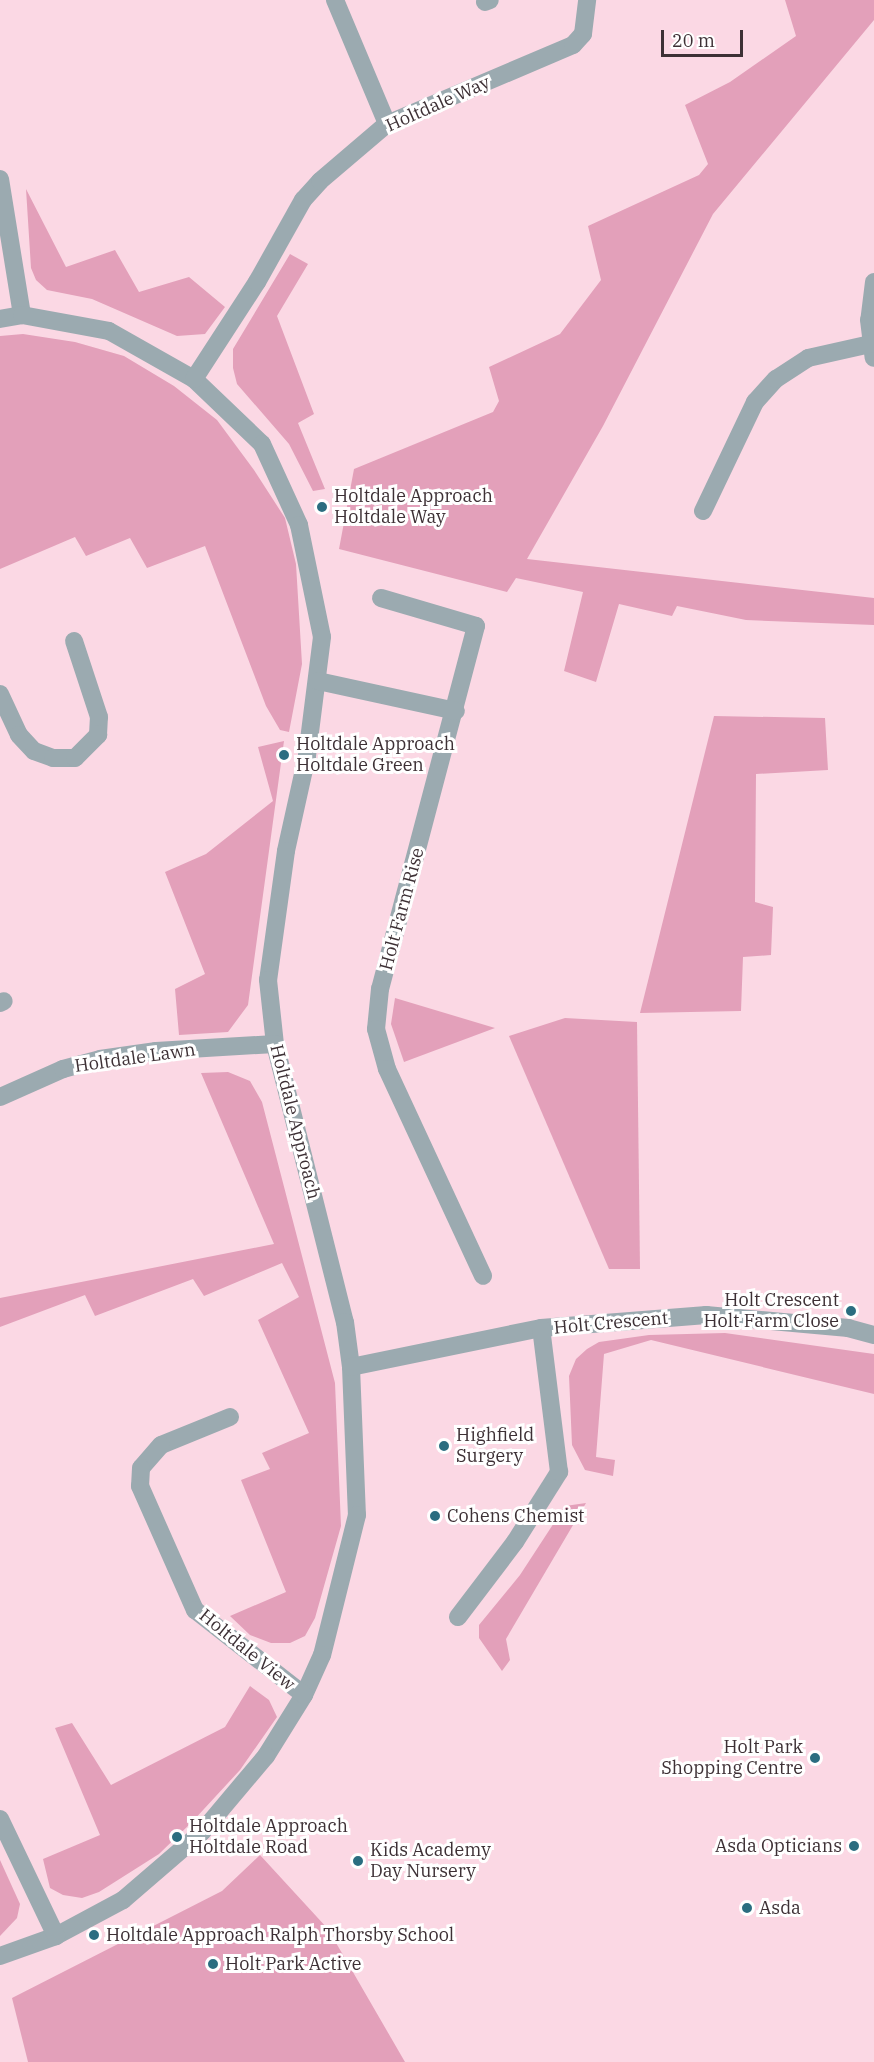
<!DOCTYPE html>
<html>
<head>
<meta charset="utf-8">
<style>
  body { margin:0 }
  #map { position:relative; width:874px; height:2062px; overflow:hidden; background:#fbd8e4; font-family:"IBM Plex Serif",serif }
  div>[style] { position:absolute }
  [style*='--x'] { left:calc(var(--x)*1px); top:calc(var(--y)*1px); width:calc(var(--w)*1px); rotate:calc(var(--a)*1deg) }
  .green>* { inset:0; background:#e3a0ba }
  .street>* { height:18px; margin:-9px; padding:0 9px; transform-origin:9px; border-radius:9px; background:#9baab0 }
  .dots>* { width:16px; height:16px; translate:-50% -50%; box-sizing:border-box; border:3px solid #fff; border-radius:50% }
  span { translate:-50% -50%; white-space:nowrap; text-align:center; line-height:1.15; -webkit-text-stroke:6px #fff; paint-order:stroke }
  .street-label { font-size:18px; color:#3d3035 }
  .poi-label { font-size:18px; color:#3d3035 }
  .left { translate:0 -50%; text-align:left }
  .right { translate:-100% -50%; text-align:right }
  .scale { position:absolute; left:661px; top:30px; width:82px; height:27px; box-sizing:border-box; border:3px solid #3d3035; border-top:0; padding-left:8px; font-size:18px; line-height:21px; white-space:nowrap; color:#3d3035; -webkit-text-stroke:4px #fff; paint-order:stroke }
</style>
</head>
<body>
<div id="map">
  <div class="green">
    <i style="clip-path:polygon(785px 0,874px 0,874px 20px,713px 214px,603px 426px,527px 559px,874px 598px,874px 625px,746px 620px,677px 606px,672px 616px,619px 604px,596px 682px,564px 671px,583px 592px,516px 578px,507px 592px,339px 549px,354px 469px,493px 412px,499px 401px,489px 367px,560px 334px,601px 280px,588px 226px,699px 175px,708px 164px,685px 105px,730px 82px,796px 36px)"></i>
    <i style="clip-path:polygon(26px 189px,66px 267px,115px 250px,139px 292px,189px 277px,225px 307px,205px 334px,177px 336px,92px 299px,47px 290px,36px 280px,31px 268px)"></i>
    <i style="clip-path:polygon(290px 254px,308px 264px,277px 316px,314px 414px,298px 423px,325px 489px,313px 491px,289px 444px,237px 384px,233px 368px,233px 349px)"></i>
    <i style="clip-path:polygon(23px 334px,75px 342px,124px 356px,174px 386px,217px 420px,254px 470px,285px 518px,296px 564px,302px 664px,289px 732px,280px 730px,266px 706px,205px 546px,147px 568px,130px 538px,86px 556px,75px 537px,0 569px,0 336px)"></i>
    <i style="clip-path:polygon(714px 716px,825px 718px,828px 770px,756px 774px,755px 902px,773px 907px,771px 955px,743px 957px,741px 1011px,640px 1013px)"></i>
    <i style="clip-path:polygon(284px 741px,248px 1005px,228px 1032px,179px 1035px,175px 989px,205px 974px,165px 872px,206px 854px,273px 801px,258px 747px)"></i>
    <i style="clip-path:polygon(395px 998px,495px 1028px,404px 1062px,391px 1024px)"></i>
    <i style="clip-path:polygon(565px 1018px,637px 1022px,640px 1269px,609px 1269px,509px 1036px)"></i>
    <i style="clip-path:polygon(228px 1072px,250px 1081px,262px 1102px,335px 1383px,341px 1526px,315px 1618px,305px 1636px,290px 1643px,271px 1643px,250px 1635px,230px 1616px,286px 1592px,241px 1480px,270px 1469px,262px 1453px,309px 1433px,258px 1320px,299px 1297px,282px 1263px,204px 1296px,193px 1279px,95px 1316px,85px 1295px,0 1327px,0 1298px,274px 1244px,201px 1073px)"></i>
    <i style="clip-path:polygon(725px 1333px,874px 1354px,874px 1394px,651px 1340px,604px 1354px,596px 1457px,615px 1460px,613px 1476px,585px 1470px,572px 1445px,569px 1376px,576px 1359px,587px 1349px,599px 1342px,649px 1335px)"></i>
    <i style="clip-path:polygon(586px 1503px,506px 1639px,510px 1660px,502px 1671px,479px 1638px,479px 1625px,520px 1575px,565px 1506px)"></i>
    <i style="clip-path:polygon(250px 1686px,269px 1700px,277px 1717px,240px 1770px,192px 1822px,159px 1854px,99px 1892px,82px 1898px,63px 1895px,50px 1888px,43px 1859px,100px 1835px,55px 1728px,72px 1723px,111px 1785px,225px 1727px)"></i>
    <i style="clip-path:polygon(260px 1855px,328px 1929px,405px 2062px,28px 2062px,12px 1998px,222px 1891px)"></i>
    <i style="clip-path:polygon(0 1860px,20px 1904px,17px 1918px,0 1936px)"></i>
  </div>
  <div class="street">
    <i style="--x:335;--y:0;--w:134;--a:67.2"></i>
    <i style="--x:485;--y:2;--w:5;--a:-22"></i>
    <i style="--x:0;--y:179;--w:138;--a:80.8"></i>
    <i style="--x:874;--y:282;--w:38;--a:97"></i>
    <i style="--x:869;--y:320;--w:38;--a:83"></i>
    <i style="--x:0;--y:319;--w:22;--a:-10"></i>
    <i style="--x:22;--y:315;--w:88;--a:10.4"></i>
    <i style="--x:109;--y:331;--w:98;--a:29.5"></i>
    <i style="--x:194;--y:379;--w:94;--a:43.7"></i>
    <i style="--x:262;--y:444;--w:89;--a:65.4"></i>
    <i style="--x:299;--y:525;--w:114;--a:78.4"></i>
    <i style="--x:322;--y:637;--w:120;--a:97.2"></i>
    <i style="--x:307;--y:756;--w:97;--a:102.5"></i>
    <i style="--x:286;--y:851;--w:130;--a:97.9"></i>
    <i style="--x:268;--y:980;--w:64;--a:83.8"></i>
    <i style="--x:275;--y:1044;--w:287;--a:75.9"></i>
    <i style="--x:345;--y:1322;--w:45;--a:82.4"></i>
    <i style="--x:351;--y:1367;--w:148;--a:87.7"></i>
    <i style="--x:357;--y:1515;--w:144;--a:104"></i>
    <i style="--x:322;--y:1655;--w:44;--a:114.2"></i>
    <i style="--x:304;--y:1695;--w:72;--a:121.9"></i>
    <i style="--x:266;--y:1756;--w:99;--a:130.1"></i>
    <i style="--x:202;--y:1832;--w:104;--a:139.3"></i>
    <i style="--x:123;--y:1900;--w:76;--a:151.8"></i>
    <i style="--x:56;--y:1936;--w:59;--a:160.3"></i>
    <i style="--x:194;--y:379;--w:116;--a:-57"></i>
    <i style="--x:257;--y:282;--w:94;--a:-60.7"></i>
    <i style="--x:303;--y:200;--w:25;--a:-48"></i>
    <i style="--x:320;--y:181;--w:88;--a:-40.4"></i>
    <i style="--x:387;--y:124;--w:202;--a:-23"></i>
    <i style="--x:573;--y:45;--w:15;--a:-48"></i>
    <i style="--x:583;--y:34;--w:34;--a:-83"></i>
    <i style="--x:703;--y:511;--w:121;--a:-64.5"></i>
    <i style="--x:755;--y:402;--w:31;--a:-48"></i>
    <i style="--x:776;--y:379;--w:38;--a:-33"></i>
    <i style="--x:808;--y:358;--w:64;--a:-12.7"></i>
    <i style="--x:381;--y:598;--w:99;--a:16.4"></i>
    <i style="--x:476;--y:626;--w:375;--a:104.8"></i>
    <i style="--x:380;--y:989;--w:40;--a:95.7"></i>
    <i style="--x:376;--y:1029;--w:41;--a:74.6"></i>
    <i style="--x:387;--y:1069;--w:228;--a:65.1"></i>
    <i style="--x:318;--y:681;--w:141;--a:12.3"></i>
    <i style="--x:0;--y:694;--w:45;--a:65.1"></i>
    <i style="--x:19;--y:735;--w:22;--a:47"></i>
    <i style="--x:34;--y:751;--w:20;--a:20"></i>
    <i style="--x:53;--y:758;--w:22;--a:0"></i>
    <i style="--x:75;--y:758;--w:33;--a:-45"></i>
    <i style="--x:98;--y:735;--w:18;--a:-87"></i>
    <i style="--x:99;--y:717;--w:80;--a:-108.2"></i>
    <i style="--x:0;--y:1003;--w:4;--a:-27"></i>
    <i style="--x:0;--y:1097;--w:69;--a:-24"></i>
    <i style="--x:63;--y:1069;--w:38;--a:-15"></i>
    <i style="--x:100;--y:1059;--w:57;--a:-8.1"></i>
    <i style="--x:156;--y:1051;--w:119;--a:-3.4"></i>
    <i style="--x:351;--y:1367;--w:194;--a:-11.6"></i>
    <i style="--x:541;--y:1328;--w:166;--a:-4.5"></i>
    <i style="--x:706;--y:1315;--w:143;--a:5.2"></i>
    <i style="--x:848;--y:1328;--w:27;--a:15"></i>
    <i style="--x:230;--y:1417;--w:74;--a:157.9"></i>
    <i style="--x:161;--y:1445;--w:30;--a:131"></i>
    <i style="--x:141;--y:1468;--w:18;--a:93"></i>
    <i style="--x:140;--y:1486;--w:136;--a:66.1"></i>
    <i style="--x:195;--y:1610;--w:138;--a:37.9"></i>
    <i style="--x:458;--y:1617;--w:94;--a:-52.8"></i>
    <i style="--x:515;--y:1542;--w:83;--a:-57.8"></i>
    <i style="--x:559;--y:1472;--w:145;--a:-97.1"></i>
    <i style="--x:0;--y:1819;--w:130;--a:64.4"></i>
  </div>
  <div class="dots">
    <i style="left:322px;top:507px;background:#2b6d80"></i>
    <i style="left:284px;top:755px;background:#2b6d80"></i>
    <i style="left:851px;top:1311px;background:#2b6d80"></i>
    <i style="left:444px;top:1446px;background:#2b6d80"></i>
    <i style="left:435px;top:1516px;background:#2b6d80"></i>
    <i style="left:815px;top:1758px;background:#2b6d80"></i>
    <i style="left:177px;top:1837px;background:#2b6d80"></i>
    <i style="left:854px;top:1846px;background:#2b6d80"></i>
    <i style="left:358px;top:1861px;background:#2b6d80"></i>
    <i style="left:747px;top:1908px;background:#2b6d80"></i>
    <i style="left:94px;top:1935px;background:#2b6d80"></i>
    <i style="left:213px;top:1964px;background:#2b6d80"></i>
  </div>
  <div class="street-label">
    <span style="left:438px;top:104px;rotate:-24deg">Holtdale Way</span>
    <span style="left:402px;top:909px;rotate:-75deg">Holt Farm Rise</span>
    <span style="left:135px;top:1058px;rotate:-8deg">Holtdale Lawn</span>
    <span style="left:295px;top:1122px;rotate:76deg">Holtdale Approach</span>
    <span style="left:611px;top:1323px;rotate:-5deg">Holt Crescent</span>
    <span style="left:247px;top:1650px;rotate:39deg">Holtdale View</span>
  </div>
  <div class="poi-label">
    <span class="left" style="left:334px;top:507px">Holtdale Approach<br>Holtdale Way</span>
    <span class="left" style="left:296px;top:755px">Holtdale Approach<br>Holtdale Green</span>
    <span class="right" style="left:839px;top:1311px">Holt Crescent<br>Holt Farm Close</span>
    <span class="left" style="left:456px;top:1446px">Highfield<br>Surgery</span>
    <span class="left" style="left:447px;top:1516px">Cohens Chemist</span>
    <span class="right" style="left:803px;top:1758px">Holt Park<br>Shopping Centre</span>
    <span class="left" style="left:189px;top:1837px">Holtdale Approach<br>Holtdale Road</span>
    <span class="right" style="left:842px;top:1846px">Asda Opticians</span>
    <span class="left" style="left:370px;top:1861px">Kids Academy<br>Day Nursery</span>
    <span class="left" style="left:759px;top:1908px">Asda</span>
    <span class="left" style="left:106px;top:1935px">Holtdale Approach Ralph Thorsby School</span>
    <span class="left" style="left:225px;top:1964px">Holt Park Active</span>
  </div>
  <div class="scale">20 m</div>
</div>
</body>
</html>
